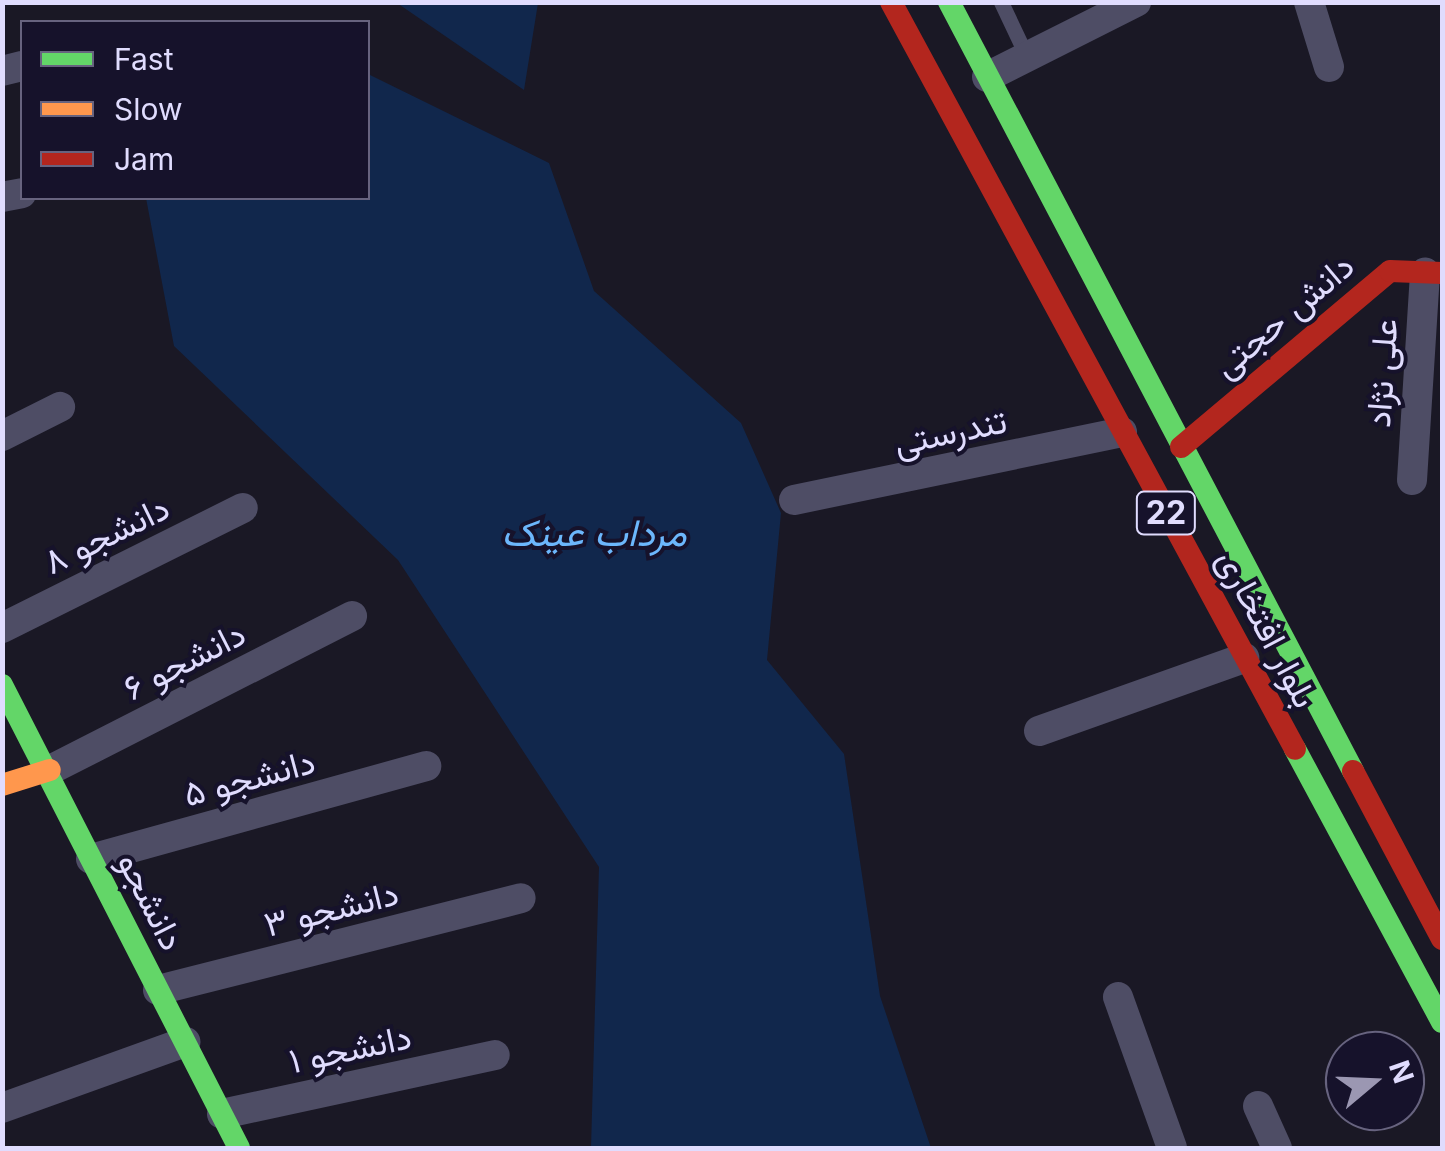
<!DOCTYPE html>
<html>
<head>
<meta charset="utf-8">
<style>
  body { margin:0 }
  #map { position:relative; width:1445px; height:1151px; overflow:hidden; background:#1a1825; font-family:Inter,Vazirmatn,sans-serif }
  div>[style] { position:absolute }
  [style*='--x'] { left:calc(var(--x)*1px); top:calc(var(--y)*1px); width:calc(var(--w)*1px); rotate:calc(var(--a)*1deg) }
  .water>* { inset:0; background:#11274c }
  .lane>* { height:15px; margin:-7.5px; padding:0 7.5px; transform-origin:7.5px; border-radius:7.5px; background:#4e4d65 }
  .street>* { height:30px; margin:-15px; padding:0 15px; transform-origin:15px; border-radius:15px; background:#4e4d65 }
  .fast>* { height:22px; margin:-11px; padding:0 11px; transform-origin:11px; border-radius:11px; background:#63d668 }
  .slow>* { height:22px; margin:-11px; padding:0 11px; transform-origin:11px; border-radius:11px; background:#ff974d }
  .jam>* { height:22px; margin:-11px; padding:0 11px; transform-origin:11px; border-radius:11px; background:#b3261e }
  span { translate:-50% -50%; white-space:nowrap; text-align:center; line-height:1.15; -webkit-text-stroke:8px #16122b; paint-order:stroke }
  .shield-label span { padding:2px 8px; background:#16122b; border:2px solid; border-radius:8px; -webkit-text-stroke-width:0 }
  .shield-label { font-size:32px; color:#e0dcfe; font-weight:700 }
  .street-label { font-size:35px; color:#e0dcfe }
  .water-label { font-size:38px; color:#6cb7fc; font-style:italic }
  .frame { position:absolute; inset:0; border:5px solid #e0dcfe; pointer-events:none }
  .legend { position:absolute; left:20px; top:20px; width:350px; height:180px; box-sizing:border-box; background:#16122b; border:2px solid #67637f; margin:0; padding:12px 18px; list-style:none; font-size:30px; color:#e0dcfe }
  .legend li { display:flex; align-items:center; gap:20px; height:50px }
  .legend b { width:50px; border:2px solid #67637f }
  .north { position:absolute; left:1325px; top:1031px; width:100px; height:100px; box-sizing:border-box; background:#16122b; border:2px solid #67637f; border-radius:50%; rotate:71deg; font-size:28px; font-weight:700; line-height:40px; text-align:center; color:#e0dcfe }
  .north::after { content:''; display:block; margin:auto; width:35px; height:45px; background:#9b97b2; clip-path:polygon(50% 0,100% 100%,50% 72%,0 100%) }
</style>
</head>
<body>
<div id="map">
  <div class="water">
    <i style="clip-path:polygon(397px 3px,538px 3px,524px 90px)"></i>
    <i style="clip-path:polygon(368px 74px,549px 163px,594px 291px,741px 423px,781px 513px,767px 660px,844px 754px,880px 996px,931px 1148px,591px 1148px,599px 867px,398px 560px,174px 346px,146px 198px,368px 198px)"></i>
  </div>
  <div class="lane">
    <i style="--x:1001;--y:2;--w:61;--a:64.7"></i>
  </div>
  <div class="street">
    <i style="--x:1309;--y:2;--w:68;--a:72.9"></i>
    <i style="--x:2;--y:71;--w:21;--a:-14"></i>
    <i style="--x:987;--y:77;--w:167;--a:-26.7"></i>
    <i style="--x:2;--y:197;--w:20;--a:-11"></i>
    <i style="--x:2;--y:436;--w:65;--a:-26.6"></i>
    <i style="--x:1412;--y:480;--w:208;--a:-86.4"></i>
    <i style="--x:794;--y:500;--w:335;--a:-11.7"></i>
    <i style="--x:2;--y:628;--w:269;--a:-26.5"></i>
    <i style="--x:1039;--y:731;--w:218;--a:-19.6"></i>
    <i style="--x:50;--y:770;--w:339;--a:-27"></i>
    <i style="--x:91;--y:859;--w:348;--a:-15.5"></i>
    <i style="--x:158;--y:990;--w:374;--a:-14.2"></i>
    <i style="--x:1118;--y:997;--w:160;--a:70.3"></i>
    <i style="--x:1258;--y:1106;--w:46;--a:65.7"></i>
    <i style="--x:2;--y:1108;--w:195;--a:-19.8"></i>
    <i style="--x:222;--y:1114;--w:279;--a:-12.2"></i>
  </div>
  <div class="fast">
    <i style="--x:949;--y:2;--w:869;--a:62.28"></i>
    <i style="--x:2;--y:685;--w:520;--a:62.89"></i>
    <i style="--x:1295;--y:749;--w:310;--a:61.7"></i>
  </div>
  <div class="slow">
    <i style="--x:2;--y:785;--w:50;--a:-17.4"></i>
  </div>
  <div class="jam">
    <i style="--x:891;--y:2;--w:849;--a:61.59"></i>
    <i style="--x:1181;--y:447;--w:273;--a:-40.1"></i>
    <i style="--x:1390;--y:271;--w:52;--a:2.2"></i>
    <i style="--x:1353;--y:771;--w:190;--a:62.1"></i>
  </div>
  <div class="shield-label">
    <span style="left:1166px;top:513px">22</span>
  </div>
  <div class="street-label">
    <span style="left:1283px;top:315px;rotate:-40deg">دانش حجتی</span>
    <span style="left:1381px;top:373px;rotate:-86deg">علی نژاد</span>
    <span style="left:950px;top:431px;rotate:-12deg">تندرستی</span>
    <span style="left:106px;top:534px;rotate:-26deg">دانشجو ۸</span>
    <span style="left:1268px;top:628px;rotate:62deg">بلوار افتخاری</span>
    <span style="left:184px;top:660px;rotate:-27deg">دانشجو ۶</span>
    <span style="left:249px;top:777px;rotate:-15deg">دانشجو ۵</span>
    <span style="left:152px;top:901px;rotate:63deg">دانشجو</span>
    <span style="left:331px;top:908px;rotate:-14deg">دانشجو ۳</span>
    <span style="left:350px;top:1048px;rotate:-12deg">دانشجو ۱</span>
  </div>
  <div class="water-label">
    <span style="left:594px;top:533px">مرداب عینک</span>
  </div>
  <div class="frame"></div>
  <ul class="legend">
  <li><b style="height:12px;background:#63d668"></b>Fast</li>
  <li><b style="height:12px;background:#ff974d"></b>Slow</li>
  <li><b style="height:12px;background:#b3261e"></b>Jam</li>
  </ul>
  <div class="north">N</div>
</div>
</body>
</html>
